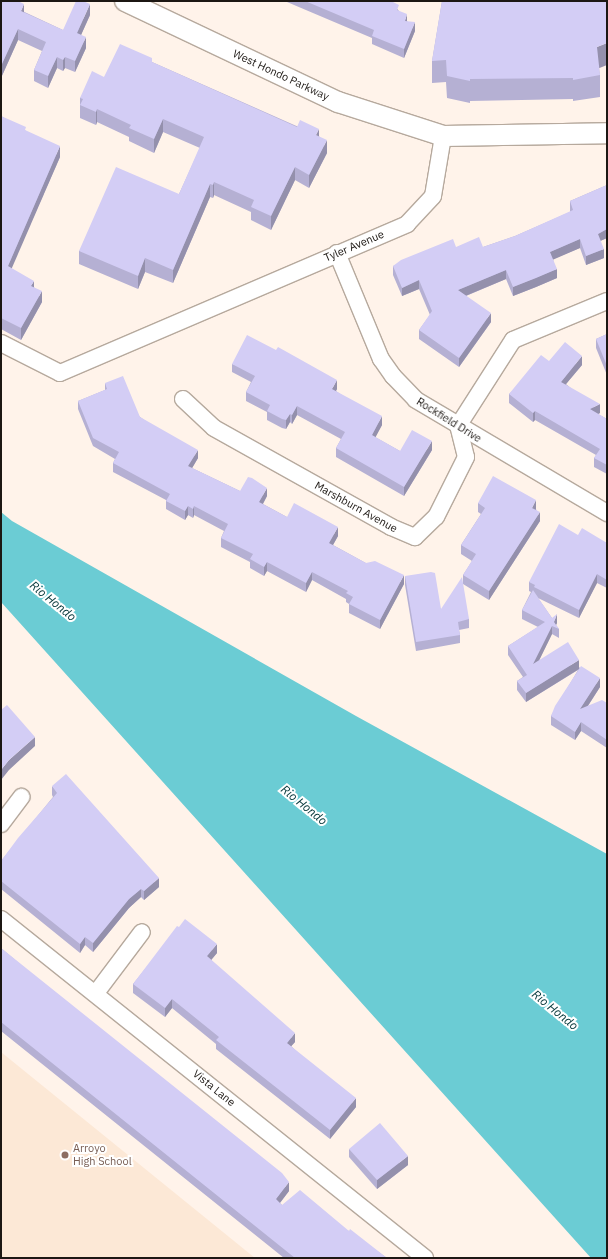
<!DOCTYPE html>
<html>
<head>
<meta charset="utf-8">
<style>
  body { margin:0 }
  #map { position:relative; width:608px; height:1259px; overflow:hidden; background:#fff3ea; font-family:"IBM Plex Sans",sans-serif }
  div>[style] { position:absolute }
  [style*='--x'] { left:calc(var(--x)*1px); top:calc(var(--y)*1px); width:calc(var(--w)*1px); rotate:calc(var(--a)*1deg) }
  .built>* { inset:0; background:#fce8d6 }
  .water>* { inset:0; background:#6bccd4 }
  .roads { filter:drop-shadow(1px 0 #b6a99d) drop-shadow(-1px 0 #b6a99d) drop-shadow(0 1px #b6a99d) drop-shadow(0 -1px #b6a99d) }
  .minor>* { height:16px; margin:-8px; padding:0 8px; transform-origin:8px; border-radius:8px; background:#fff }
  .tertiary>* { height:20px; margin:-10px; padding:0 10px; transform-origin:10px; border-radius:10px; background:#fff }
  .wall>* { inset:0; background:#b5b0d3 }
  .shaded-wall>* { inset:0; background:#9490ac }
  .building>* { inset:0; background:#d3cdf5 }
  .dots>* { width:11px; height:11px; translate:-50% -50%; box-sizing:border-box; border:2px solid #fff; border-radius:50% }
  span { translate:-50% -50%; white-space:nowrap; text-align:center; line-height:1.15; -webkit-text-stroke:4px #fff; paint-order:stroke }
  .street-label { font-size:11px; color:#1c1713 }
  .education-label { font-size:11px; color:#785e54 }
  .left { translate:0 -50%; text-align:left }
  .water-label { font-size:12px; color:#033538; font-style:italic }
  .frame { position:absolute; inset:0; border:2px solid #1c1713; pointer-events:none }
</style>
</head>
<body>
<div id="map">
  <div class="built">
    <i style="clip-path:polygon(1px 1052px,255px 1258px,1px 1258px)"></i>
  </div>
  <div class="water">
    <i style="clip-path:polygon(1px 512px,12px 521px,356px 716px,607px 854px,607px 1258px,591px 1258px,1px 602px)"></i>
  </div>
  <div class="roads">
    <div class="minor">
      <i style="--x:337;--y:253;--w:115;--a:67.5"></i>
      <i style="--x:381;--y:359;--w:21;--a:55"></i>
      <i style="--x:393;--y:376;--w:33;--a:46"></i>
      <i style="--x:416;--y:400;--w:222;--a:30.6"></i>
      <i style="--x:1;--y:343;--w:66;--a:27"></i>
      <i style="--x:60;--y:373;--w:378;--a:-23.2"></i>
      <i style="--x:407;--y:224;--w:38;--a:-47"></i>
      <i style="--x:433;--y:196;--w:61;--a:-80.5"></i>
      <i style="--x:183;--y:399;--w:42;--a:43.1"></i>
      <i style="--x:214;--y:428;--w:203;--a:29.2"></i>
      <i style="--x:391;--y:527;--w:26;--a:23"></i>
      <i style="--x:415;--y:537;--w:29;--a:-44"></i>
      <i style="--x:436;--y:517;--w:67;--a:-63.4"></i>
      <i style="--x:466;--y:457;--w:32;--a:-104"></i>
      <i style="--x:458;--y:426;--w:102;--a:-57.4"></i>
      <i style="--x:513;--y:340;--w:102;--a:-22.5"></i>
      <i style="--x:1;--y:824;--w:34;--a:-53"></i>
      <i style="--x:1;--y:919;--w:543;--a:38.64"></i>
      <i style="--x:96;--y:993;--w:76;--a:-53"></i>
    </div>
    <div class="tertiary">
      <i style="--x:125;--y:1;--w:236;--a:25.4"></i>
      <i style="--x:338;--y:102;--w:110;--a:17.9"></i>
      <i style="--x:443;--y:136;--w:164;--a:-1"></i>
    </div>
  </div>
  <div class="wall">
    <i style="clip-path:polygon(1px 1px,63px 30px,90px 15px,81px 35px,86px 48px,75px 72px,65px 68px,63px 71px,57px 68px,48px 88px,34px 81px,34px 70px,42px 51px,18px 40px,1px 78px)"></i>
    <i style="clip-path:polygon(287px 1px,391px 1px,415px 31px,404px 58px,372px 44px,372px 38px,287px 2px)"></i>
    <i style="clip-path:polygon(442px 1px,599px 68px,600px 75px,600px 97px,573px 101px,573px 99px,470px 101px,470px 103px,447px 98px,446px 82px,432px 83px,432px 61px)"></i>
    <i style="clip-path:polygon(152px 62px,319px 136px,327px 153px,309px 188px,295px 180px,271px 230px,251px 220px,251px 212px,214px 195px,213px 198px,210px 197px,173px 283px,145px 272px,138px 289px,79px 264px,79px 251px,179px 194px,200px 148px,163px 132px,154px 153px,129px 141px,129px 137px,97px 122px,96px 125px,80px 118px,80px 98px,104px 77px)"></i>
    <i style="clip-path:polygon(1px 116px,26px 131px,60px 157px,11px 268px,34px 287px,42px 302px,21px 340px,1px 329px)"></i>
    <i style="clip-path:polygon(607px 185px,607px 238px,600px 241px,604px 258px,586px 265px,580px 248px,553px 259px,557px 278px,536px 287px,513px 296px,506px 279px,466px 296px,491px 322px,459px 367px,419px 339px,419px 330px,430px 315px,419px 289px,402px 296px,393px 275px,393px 266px,456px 247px,483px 247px,515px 236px,570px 212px,570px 201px)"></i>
    <i style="clip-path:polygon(607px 334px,607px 375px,596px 348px,596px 339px)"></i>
    <i style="clip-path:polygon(549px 361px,582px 365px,566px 384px,600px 413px,598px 414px,607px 419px,607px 474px,594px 467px,594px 458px,596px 455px,535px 420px,533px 422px,509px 403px,509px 394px)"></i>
    <i style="clip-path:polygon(232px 364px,337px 389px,336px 391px,382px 425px,375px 437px,400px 451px,432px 450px,404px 496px,336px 457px,336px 448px,341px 439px,297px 415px,292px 424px,290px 422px,286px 429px,282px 428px,267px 420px,267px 412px,246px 401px,246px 392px,251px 382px,232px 372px)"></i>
    <i style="clip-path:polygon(105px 383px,140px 417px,198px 458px,192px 468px,240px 491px,267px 496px,263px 504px,287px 517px,338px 536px,333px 545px,404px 584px,380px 629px,349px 613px,349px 604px,346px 602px,346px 599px,312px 580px,306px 592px,267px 571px,264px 576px,250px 568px,250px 562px,221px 547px,221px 538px,224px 531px,194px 515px,193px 518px,188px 515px,185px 520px,166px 509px,166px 500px,113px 472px,113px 463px,115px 459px,93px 446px,78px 409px,78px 401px,105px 390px)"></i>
    <i style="clip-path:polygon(478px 503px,536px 509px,540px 521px,489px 600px,463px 584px,463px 575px,472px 561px,461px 554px,461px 545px,481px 514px,478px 512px)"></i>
    <i style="clip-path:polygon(578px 535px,607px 543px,607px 588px,597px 583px,579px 618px,538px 598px,552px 618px,557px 623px,556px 625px,559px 629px,559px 638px,552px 634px,539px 660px,579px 667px,600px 687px,588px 706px,607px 703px,607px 748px,581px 731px,575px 740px,551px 725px,551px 716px,578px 670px,526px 702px,517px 690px,517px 681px,523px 677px,508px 655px,508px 646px,538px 627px,522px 619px,522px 610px,531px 592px,529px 591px,529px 582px)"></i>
    <i style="clip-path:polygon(405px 576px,441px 609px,469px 619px,469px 628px,459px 630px,460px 635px,460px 643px,416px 651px,405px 585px)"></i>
    <i style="clip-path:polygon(52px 786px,159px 887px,144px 900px,141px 897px,129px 908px,93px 952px,85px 945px,80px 953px,1px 889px,1px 861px,53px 797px,52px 795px)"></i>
    <i style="clip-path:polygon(179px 927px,217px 953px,211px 960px,295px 1042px,291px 1046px,356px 1107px,330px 1139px,216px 1049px,216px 1044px,172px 1008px,165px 1017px,133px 993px,133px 984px)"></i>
    <i style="clip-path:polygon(1px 948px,289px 1191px,280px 1203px,282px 1205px,349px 1231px,387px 1258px,284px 1258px,1px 1031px)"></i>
    <i style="clip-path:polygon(349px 1149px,408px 1165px,377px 1189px,349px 1157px)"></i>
  </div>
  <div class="shaded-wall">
    <i style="clip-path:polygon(24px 4px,24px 15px,21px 11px)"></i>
    <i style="clip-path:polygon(90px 4px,90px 15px,77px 44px,77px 33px)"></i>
    <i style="clip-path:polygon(407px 14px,407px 23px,405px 21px)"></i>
    <i style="clip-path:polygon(415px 22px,415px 31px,404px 58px,404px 49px)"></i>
    <i style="clip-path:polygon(18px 29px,18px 40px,1px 78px,1px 66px)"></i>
    <i style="clip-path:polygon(86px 37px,86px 48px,75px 72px,75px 61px)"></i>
    <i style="clip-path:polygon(607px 43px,607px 65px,597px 69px,597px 47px)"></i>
    <i style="clip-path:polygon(57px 57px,57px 68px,48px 88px,48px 76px)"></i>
    <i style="clip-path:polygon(65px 57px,65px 68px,63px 71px,63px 60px)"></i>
    <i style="clip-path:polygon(97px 109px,97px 122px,96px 125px,96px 112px)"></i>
    <i style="clip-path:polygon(163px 119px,163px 132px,154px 153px,154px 139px)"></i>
    <i style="clip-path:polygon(319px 129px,319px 142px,316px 135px)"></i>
    <i style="clip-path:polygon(327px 140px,327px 153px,309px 188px,309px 175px)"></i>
    <i style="clip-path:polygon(60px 146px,60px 157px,8px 277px,8px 266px)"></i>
    <i style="clip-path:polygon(295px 167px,295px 180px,271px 230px,271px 216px)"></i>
    <i style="clip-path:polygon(214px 182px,214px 195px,213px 198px,213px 185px)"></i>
    <i style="clip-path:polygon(210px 184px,210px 197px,173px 283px,173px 270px)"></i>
    <i style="clip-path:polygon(607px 229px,607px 238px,598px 242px,598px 234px)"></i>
    <i style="clip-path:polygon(580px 239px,580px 248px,550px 261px,550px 252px)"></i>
    <i style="clip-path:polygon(604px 249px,604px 258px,586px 265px,586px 256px)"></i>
    <i style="clip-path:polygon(145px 258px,145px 272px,138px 289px,138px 276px)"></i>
    <i style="clip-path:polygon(557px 269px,557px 278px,536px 287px,513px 296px,513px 287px)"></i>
    <i style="clip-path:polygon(506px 270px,506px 279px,458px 299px,458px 290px)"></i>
    <i style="clip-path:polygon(419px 280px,419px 289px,402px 296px,402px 288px)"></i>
    <i style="clip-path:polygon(34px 281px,34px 292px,31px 286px)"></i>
    <i style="clip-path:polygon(42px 291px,42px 302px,21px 340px,21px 328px)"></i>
    <i style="clip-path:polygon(491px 313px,491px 322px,459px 367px,459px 358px)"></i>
    <i style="clip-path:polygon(582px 356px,582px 365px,561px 390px,561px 382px)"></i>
    <i style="clip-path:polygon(337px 380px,337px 389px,332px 398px,332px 389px)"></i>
    <i style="clip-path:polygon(600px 404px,600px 413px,590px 418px,590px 409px)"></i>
    <i style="clip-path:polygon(297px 406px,297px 415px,292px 424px,292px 415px)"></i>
    <i style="clip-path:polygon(535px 411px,535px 420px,533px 422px,533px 413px)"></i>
    <i style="clip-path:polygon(290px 414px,290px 422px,286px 429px,286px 420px)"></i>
    <i style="clip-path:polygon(382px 416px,382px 425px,372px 444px,372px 435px)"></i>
    <i style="clip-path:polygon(432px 441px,432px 450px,404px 496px,404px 487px)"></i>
    <i style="clip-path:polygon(198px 450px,198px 458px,188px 475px,188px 466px)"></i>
    <i style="clip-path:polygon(267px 488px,267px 496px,259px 511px,259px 502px)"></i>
    <i style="clip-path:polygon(536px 500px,536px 509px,532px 516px,532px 508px)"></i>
    <i style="clip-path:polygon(188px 506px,188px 515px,185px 520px,185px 511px)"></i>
    <i style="clip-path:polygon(194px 506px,194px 515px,193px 518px,193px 509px)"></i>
    <i style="clip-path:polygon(540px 512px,540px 521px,489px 600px,489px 591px)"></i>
    <i style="clip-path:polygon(338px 527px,338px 536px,329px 552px,329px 543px)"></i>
    <i style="clip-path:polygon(267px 562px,267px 571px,264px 576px,264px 567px)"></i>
    <i style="clip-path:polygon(312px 572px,312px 580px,306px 592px,306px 583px)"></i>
    <i style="clip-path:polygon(597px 574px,597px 583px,579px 618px,579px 610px)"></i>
    <i style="clip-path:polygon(404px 575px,404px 584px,380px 629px,380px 620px)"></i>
    <i style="clip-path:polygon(557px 614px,557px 623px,555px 627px,554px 622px)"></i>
    <i style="clip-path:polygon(552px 626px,552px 634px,533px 673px,533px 664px)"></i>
    <i style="clip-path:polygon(579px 660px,579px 669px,526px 702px,526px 693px)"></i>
    <i style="clip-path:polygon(600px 678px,600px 687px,580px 718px,580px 709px)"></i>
    <i style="clip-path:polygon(581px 722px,581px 731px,575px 740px,575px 732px)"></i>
    <i style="clip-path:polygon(35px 737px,35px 746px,9px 770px,1px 780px,1px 770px,9px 760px)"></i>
    <i style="clip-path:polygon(159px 878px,159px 887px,144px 900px,144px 891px)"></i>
    <i style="clip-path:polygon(141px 889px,141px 897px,129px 908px,93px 952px,93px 943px,129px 899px)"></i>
    <i style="clip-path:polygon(85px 937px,85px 945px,80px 953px,80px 944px)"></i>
    <i style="clip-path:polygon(217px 944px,217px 953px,207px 965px,207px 956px)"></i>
    <i style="clip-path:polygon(172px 999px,172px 1008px,165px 1017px,165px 1008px)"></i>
    <i style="clip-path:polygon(295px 1033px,295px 1042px,287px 1051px,287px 1043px)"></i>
    <i style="clip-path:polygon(356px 1098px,356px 1107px,330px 1139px,330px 1130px)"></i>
    <i style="clip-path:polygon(408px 1156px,408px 1165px,377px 1189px,377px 1180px)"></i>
    <i style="clip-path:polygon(289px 1182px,289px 1191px,276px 1208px,276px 1199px)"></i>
  </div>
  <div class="building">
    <i style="clip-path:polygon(1px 1px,18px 1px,24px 4px,21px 11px,63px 30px,76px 1px,83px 1px,90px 4px,77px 33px,86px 37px,75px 61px,65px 57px,63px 60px,57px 57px,48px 76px,34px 70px,46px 42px,18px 29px,1px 66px)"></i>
    <i style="clip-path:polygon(305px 1px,391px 1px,399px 5px,397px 10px,407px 14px,405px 21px,415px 22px,404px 49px,372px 36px,374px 30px)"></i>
    <i style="clip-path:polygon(442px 1px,607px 1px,607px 43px,597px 47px,600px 75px,573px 80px,573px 78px,470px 79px,470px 81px,447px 76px,446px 60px,432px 61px)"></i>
    <i style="clip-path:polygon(120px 44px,152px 58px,152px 62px,297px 127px,300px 120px,319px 129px,316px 135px,327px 140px,309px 175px,295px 167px,271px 216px,251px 207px,254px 200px,214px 182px,213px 185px,210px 184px,173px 270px,145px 258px,138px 276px,79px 251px,116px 167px,179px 194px,204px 137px,163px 119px,154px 139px,129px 128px,131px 125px,97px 109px,96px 112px,80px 105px,83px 99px,80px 98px,92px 71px,104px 77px)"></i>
    <i style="clip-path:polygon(1px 116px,26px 127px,25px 130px,60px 146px,8px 266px,34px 281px,31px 286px,42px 291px,21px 328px,1px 318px)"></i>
    <i style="clip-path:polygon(607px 185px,607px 229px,598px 234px,604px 249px,586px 256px,580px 239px,550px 252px,557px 269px,536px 278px,513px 287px,506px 270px,458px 290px,491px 313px,459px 358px,419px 330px,432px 311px,419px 280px,402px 288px,393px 266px,401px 260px,453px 239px,456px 247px,479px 237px,483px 247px,515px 236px,573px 210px,570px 201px)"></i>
    <i style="clip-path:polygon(607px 334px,607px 366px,596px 339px)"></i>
    <i style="clip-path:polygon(247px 335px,276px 350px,278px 347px,337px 380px,332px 389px,382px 416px,372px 435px,400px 451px,412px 430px,432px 441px,404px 487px,336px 448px,345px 432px,297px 406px,292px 415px,290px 414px,286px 420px,282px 419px,267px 411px,270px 405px,246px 392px,255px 376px,232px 364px)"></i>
    <i style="clip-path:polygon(565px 342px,582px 356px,561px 382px,600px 404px,590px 409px,607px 419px,607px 465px,594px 458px,600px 449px,535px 411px,533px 413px,509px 394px,541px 355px,549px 361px)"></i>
    <i style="clip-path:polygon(123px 376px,140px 417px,198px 450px,188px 466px,240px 491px,248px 477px,252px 478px,267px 488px,259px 502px,287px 517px,294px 503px,338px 527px,329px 543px,366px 563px,375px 561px,404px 575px,380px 620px,349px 604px,353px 597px,346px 593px,348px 591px,312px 572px,306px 583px,267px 562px,264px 567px,250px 559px,253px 554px,221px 538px,228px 524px,194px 506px,193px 509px,188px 506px,185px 511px,166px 501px,170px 494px,113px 463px,119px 452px,93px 438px,78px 401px,107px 389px,105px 383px)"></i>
    <i style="clip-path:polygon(493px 476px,536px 500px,532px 508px,540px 512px,489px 591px,463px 575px,476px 554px,461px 545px,485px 508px,478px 503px)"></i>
    <i style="clip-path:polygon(559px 524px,578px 535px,582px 528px,607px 543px,607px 580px,597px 574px,579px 610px,534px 587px,535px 585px,529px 582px)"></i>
    <i style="clip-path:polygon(431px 572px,435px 573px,441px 609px,462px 577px,469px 619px,458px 622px,460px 635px,416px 642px,405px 576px)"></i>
    <i style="clip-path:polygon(533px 590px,552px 618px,557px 614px,554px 622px,559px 629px,552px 626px,533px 664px,568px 642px,579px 660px,526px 693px,517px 681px,527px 675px,508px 646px,545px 622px,522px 610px)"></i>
    <i style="clip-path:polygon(581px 666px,600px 678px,580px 709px,602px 700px,607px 703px,607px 740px,581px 722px,575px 732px,551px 716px,555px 706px)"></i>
    <i style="clip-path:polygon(7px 705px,35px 737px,9px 760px,1px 770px,1px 710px)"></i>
    <i style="clip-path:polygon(66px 774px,159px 878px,144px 891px,141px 889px,129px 899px,93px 943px,85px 937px,80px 944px,1px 881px,1px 861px,18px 838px,57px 793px,52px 786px)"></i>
    <i style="clip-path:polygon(185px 919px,217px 944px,207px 956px,295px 1033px,287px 1043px,356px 1098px,330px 1130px,216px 1040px,219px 1037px,172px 999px,165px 1008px,133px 984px,177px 926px,179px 927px)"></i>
    <i style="clip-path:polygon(1px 948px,282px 1173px,289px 1182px,276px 1199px,282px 1205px,300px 1190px,349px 1231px,350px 1229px,387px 1258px,295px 1258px,1px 1022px)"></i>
    <i style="clip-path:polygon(380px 1123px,408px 1156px,377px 1180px,349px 1149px)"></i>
  </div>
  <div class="dots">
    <i style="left:65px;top:1155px;background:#8d6e63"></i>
  </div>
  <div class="street-label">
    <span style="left:281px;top:75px;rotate:25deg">West Hondo Parkway</span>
    <span style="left:354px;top:246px;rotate:-23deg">Tyler Avenue</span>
    <span style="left:449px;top:420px;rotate:32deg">Rockfield Drive</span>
    <span style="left:356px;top:507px;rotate:29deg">Marshburn Avenue</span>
    <span style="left:214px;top:1088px;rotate:39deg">Vista Lane</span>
  </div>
  <div class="education-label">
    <span class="left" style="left:73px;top:1155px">Arroyo<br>High School</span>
  </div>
  <div class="water-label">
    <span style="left:53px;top:601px;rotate:39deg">Rio Hondo</span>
    <span style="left:304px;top:805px;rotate:39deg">Rio Hondo</span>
    <span style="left:555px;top:1010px;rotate:39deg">Rio Hondo</span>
  </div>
  <div class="frame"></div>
</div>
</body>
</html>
